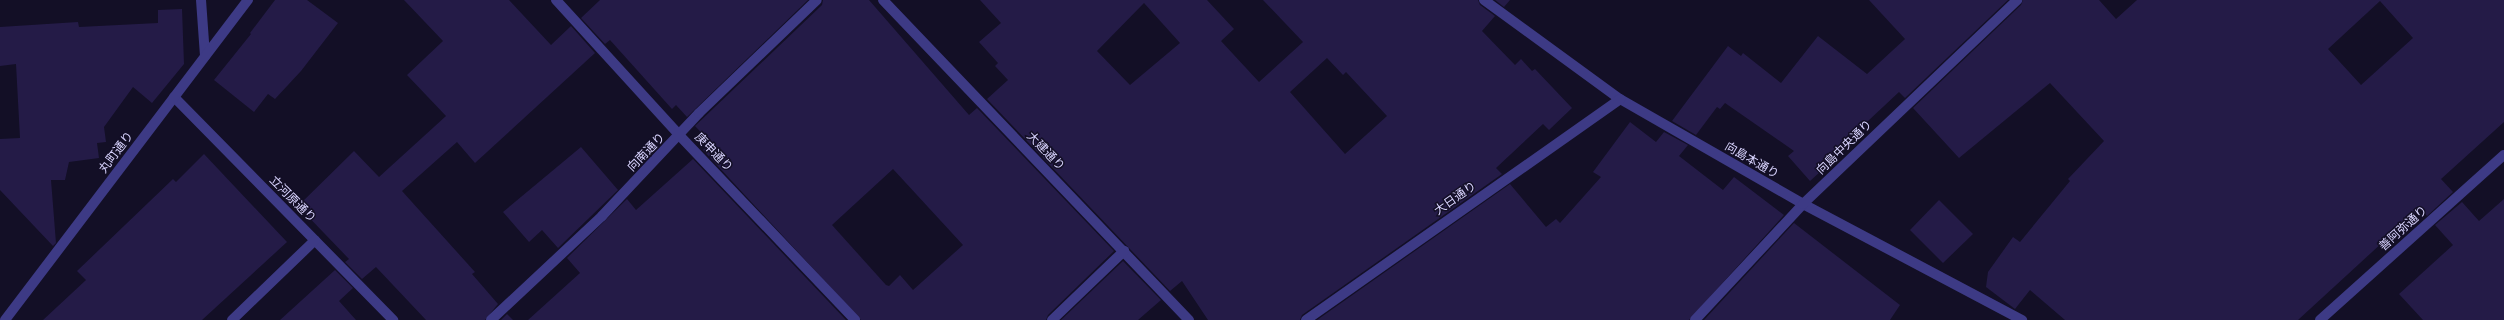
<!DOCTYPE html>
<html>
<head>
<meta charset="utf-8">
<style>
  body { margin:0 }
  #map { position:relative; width:2504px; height:320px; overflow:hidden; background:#130f26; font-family:Cabin,"Noto Sans JP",sans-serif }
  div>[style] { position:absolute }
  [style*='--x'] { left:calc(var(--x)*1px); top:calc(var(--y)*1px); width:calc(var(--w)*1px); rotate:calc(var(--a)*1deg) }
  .building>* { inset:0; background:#241b47 }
  .minor>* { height:10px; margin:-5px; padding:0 5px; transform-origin:5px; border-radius:5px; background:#3d3a85 }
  span { translate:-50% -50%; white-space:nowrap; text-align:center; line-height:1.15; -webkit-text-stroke:3px #130f26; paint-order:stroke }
  .street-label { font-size:12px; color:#d9d4ff }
</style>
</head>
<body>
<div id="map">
  <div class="building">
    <i style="clip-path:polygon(275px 0,307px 0,338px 23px,301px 71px,275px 99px,268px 94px,254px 112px,214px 80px,251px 34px,250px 33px)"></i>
    <i style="clip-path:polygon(404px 0,509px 0,551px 45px,571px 26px,595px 53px,475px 163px,457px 142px,402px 191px,475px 272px,472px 274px,498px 304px,485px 320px,426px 320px,376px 267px,362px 279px,345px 262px,349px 259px,298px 206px,354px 151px,379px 177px,446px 116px,407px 75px,443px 41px)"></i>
    <i style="clip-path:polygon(600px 0,808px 0,687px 117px,676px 105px,672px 109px,610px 40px,605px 44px,581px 18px)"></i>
    <i style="clip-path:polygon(evenodd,823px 0,869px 0,969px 115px,977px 108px,1114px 251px,1048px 315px,1046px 320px,861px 320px,703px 150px,711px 143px,695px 126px,822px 5px,823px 0,893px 169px,963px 245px,913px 290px,900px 275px,889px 286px,886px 285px,832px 225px,893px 169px)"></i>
    <i style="clip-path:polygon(evenodd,980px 0,1207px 0,1234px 29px,1221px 41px,1259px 82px,1303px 42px,1263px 0,1478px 0,1480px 5px,1495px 16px,1482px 31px,1515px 65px,1521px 59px,1532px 71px,1535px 69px,1572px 108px,1549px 130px,1543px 124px,1496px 168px,1502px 174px,1302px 315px,1300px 320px,1208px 320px,1182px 281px,1170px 291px,987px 99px,1008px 80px,995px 66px,998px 63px,979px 42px,1001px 23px,980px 0,1144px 3px,1180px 43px,1130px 85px,1097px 51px,1144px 3px,980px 0,1327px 58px,1343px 75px,1346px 72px,1387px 116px,1345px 154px,1290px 92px,1327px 58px)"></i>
    <i style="clip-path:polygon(1495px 0,1510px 0,1504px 7px)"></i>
    <i style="clip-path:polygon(1869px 0,2008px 0,1905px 98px,1899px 92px,1837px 150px,1840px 154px,1810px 181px,1788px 156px,1794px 151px,1725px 103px,1720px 109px,1717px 107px,1696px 135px,1672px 121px,1728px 46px,1741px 56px,1743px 53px,1781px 83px,1818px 36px,1867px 74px,1905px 39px)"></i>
    <i style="clip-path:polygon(evenodd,2023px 0,2099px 0,2116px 19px,2137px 0,2504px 0,2504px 122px,2441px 179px,2453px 192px,2427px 216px,2420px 208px,2298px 320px,2065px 320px,2030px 290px,2015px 309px,1986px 287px,1988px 272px,2013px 237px,2020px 242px,2070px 181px,2068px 179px,2104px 141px,2050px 83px,1959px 158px,1913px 108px,2021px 5px,2023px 0,2380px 1px,2413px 38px,2361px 85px,2328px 49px,2380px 1px)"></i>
    <i style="clip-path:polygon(182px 9px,184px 64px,152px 103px,133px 87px,104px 127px,106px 142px,97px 143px,99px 158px,69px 162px,65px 180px,51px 180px,56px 243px,53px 246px,0 190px,0 139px,20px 138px,16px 64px,0 66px,0 27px,78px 22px,79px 27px,158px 23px,158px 10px)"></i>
    <i style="clip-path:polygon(1630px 122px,1656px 142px,1664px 132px,1688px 145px,1679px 156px,1723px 190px,1734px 177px,1784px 215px,1689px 320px,1317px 320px,1510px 184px,1546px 227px,1556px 219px,1560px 223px,1601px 177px,1593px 172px)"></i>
    <i style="clip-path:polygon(581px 147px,618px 190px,558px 248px,542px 230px,529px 242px,503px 212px)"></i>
    <i style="clip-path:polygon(204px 154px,287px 242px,202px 320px,43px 320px,86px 280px,77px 271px,173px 179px,176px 182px)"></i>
    <i style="clip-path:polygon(693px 159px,846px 320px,528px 320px,580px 273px,567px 258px,627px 199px,636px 210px)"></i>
    <i style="clip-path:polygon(2504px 199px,2504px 320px,2423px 320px,2399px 294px,2453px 245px,2435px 225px,2462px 202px,2479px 221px)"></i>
    <i style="clip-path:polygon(1939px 200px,1973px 234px,1943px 263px,1910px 230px)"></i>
    <i style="clip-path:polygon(1794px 223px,1900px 305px,1890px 320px,1704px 320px)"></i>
    <i style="clip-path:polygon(1123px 261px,1161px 300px,1138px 320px,1061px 320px)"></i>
    <i style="clip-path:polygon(335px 270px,353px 288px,339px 301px,356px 320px,280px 320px)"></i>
    <i style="clip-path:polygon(507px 314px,513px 320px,501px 320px)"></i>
  </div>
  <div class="minor">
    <i style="--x:201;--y:0;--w:56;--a:85.9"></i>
    <i style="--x:556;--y:0;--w:184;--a:47.6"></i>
    <i style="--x:680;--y:136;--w:254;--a:46.4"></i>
    <i style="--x:883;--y:0;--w:443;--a:46.3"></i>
    <i style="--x:1484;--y:0;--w:168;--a:36.1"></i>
    <i style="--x:1620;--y:99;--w:211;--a:29.8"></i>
    <i style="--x:1803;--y:204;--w:248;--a:27.9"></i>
    <i style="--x:174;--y:97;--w:313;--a:45.5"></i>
    <i style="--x:5;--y:320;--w:402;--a:-52.8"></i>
    <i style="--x:232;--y:320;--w:115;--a:-43.9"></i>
    <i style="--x:491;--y:320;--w:152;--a:-43.1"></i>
    <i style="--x:602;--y:216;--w:141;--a:-46.7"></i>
    <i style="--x:699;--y:113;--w:163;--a:-43.8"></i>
    <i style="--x:1052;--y:320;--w:100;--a:-43.8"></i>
    <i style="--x:1306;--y:320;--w:384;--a:-35.1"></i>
    <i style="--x:1695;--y:320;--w:158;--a:-47"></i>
    <i style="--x:1803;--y:204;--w:296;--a:-43.6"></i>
    <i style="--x:2320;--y:320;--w:247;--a:-41.9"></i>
  </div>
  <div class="street-label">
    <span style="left:1844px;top:147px;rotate:-44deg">向島中央通り</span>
    <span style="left:1046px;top:151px;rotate:46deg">大建通り</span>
    <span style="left:116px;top:152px;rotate:-53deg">丸町通り</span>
    <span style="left:646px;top:152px;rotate:-46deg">向南通り</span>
    <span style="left:714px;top:152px;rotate:46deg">庚申通り</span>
    <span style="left:1752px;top:160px;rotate:30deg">向島本通り</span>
    <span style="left:1455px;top:198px;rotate:-35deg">大日通り</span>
    <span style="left:293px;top:199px;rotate:45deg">立河原通り</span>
    <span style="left:2403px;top:228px;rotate:-42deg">善阿弥通り</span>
  </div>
</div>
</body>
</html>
